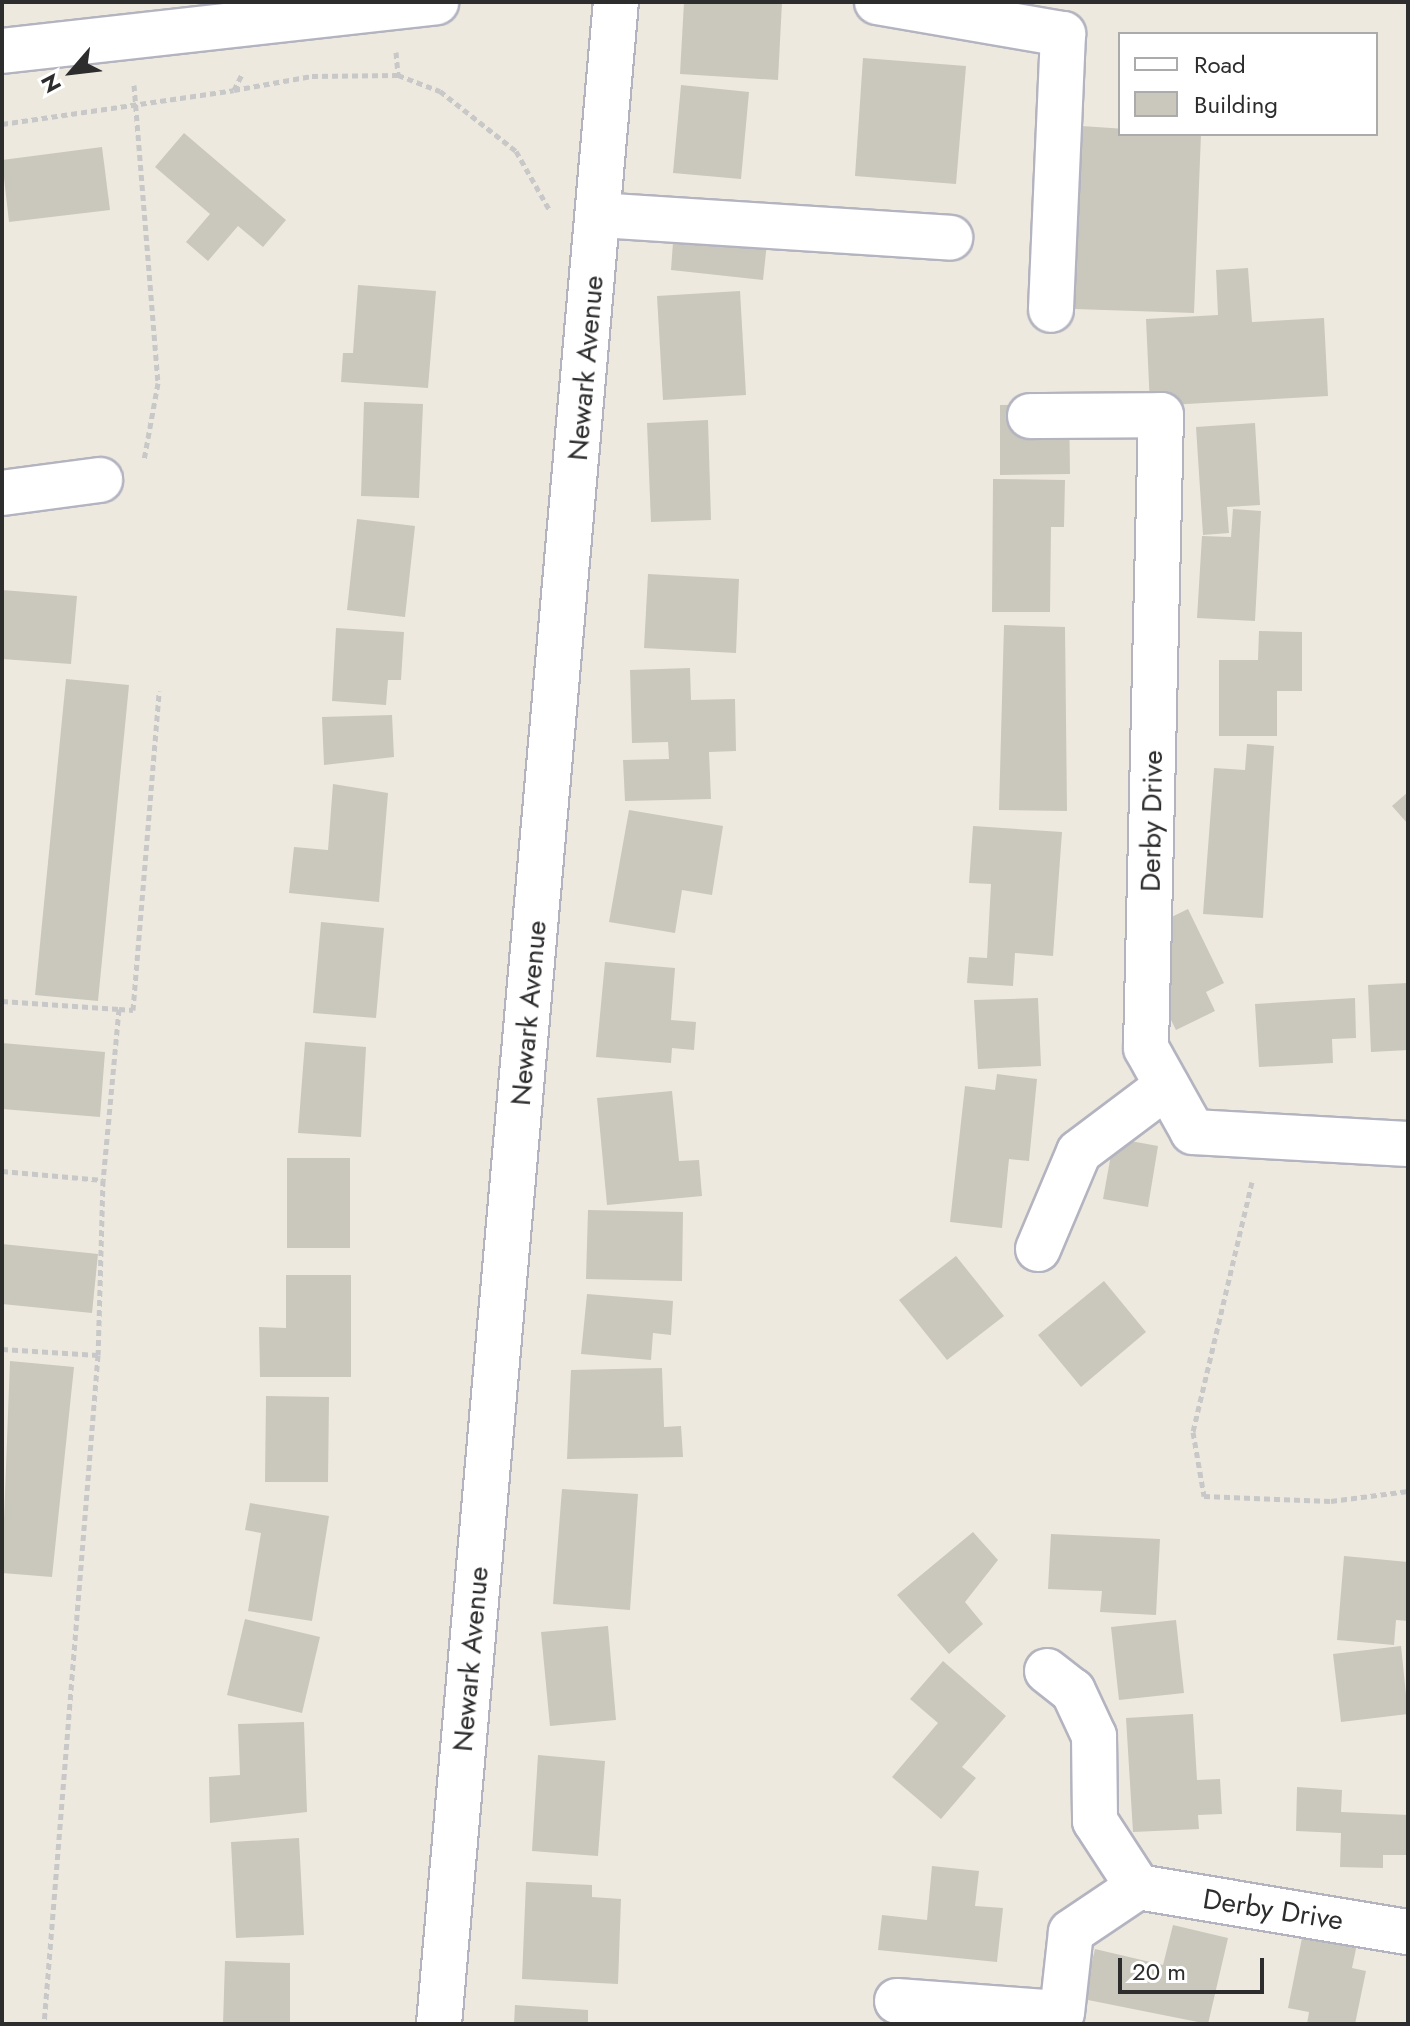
<!DOCTYPE html>
<html>
<head>
<meta charset="utf-8">
<style>
  body { margin:0 }
  #map { position:relative; width:1410px; height:2026px; overflow:hidden; background:#eee9df; font-family:Jost,sans-serif }
  div>[style] { position:absolute }
  [style*='--x'] { left:calc(var(--x)*1px); top:calc(var(--y)*1px); width:calc(var(--w)*1px); rotate:calc(var(--a)*1deg) }
  .building>* { inset:0; background:#cac7bd }
  .path>* { height:5px; margin-top:-2.5px; transform-origin:0; background:repeating-linear-gradient(90deg,#c8c8c8 0 6px,transparent 0 10px) }
  .roads { filter:drop-shadow(2px 0 #b3b4c0) drop-shadow(-2px 0 #b3b4c0) drop-shadow(0 2px #b3b4c0) drop-shadow(0 -2px #b3b4c0) }
  .minor>* { height:44px; margin:-22px; padding:0 22px; transform-origin:22px; border-radius:22px; background:#fff }
  span { translate:-50% -50%; white-space:nowrap; text-align:center; line-height:1.15; -webkit-text-stroke:6px #fff; paint-order:stroke }
  .street-label { font-size:28px; color:#2d2d2d }
  .frame { position:absolute; inset:0; border:4px solid #2d2d2d; pointer-events:none }
  .legend { position:absolute; left:1118px; top:32px; width:260px; height:104px; box-sizing:border-box; background:#fff; border:2px solid #ababab; margin:0; padding:10px 14px; list-style:none; font-size:24px; color:#2d2d2d }
  .legend li { display:flex; align-items:center; gap:16px; height:40px }
  .legend b { width:40px; border:2px solid #ababab }
  .north { position:absolute; left:32px; top:32px; width:80px; height:80px; -webkit-text-stroke:6px #fff; paint-order:stroke; rotate:242deg; font-size:22px; font-weight:700; line-height:32px; text-align:center; color:#2d2d2d }
  .north::after { content:''; display:block; margin:auto; width:28px; height:36px; background:#2d2d2d; clip-path:polygon(50% 0,100% 100%,50% 72%,0 100%) }
  .scale { position:absolute; left:1118px; top:1958px; width:146px; height:36px; box-sizing:border-box; border:4px solid #2d2d2d; border-top:0; padding-left:10px; font-size:24px; line-height:28px; white-space:nowrap; color:#2d2d2d; -webkit-text-stroke:6px #fff; paint-order:stroke }
</style>
</head>
<body>
<div id="map">
  <div class="building">
    <i style="clip-path:polygon(684px 2px,782px 2px,778px 80px,680px 74px)"></i>
    <i style="clip-path:polygon(863px 58px,966px 66px,956px 184px,855px 176px)"></i>
    <i style="clip-path:polygon(681px 85px,749px 92px,741px 179px,673px 173px)"></i>
    <i style="clip-path:polygon(1051px 124px,1201px 134px,1194px 313px,1045px 308px)"></i>
    <i style="clip-path:polygon(184px 133px,286px 220px,263px 247px,238px 226px,208px 261px,186px 242px,210px 214px,155px 167px)"></i>
    <i style="clip-path:polygon(102px 147px,110px 210px,9px 222px,2px 160px)"></i>
    <i style="clip-path:polygon(675px 215px,769px 224px,763px 280px,671px 270px)"></i>
    <i style="clip-path:polygon(1248px 268px,1252px 322px,1324px 318px,1328px 396px,1150px 406px,1146px 319px,1218px 315px,1216px 270px)"></i>
    <i style="clip-path:polygon(358px 285px,436px 291px,428px 388px,341px 382px,343px 353px,353px 353px)"></i>
    <i style="clip-path:polygon(740px 291px,746px 395px,663px 400px,657px 296px)"></i>
    <i style="clip-path:polygon(364px 402px,423px 404px,419px 498px,361px 496px)"></i>
    <i style="clip-path:polygon(1069px 404px,1070px 474px,1000px 475px,1000px 405px)"></i>
    <i style="clip-path:polygon(708px 420px,711px 520px,651px 522px,647px 423px)"></i>
    <i style="clip-path:polygon(1255px 423px,1260px 505px,1227px 507px,1229px 533px,1203px 535px,1196px 427px)"></i>
    <i style="clip-path:polygon(993px 479px,1065px 480px,1064px 527px,1051px 527px,1050px 612px,992px 612px)"></i>
    <i style="clip-path:polygon(1233px 509px,1261px 511px,1255px 621px,1197px 618px,1202px 536px,1231px 537px)"></i>
    <i style="clip-path:polygon(357px 519px,415px 526px,405px 617px,347px 610px)"></i>
    <i style="clip-path:polygon(648px 574px,739px 579px,736px 653px,644px 648px)"></i>
    <i style="clip-path:polygon(2px 590px,77px 596px,71px 664px,2px 659px)"></i>
    <i style="clip-path:polygon(1004px 625px,1065px 627px,1067px 811px,999px 810px)"></i>
    <i style="clip-path:polygon(336px 628px,404px 632px,401px 680px,388px 680px,386px 705px,332px 701px)"></i>
    <i style="clip-path:polygon(1259px 631px,1302px 632px,1302px 691px,1277px 691px,1277px 736px,1219px 736px,1219px 660px,1258px 660px)"></i>
    <i style="clip-path:polygon(690px 668px,691px 700px,735px 699px,736px 751px,709px 752px,711px 799px,625px 801px,623px 760px,669px 759px,668px 742px,632px 743px,630px 670px)"></i>
    <i style="clip-path:polygon(66px 679px,129px 685px,98px 1001px,35px 995px)"></i>
    <i style="clip-path:polygon(392px 715px,394px 757px,324px 765px,322px 717px)"></i>
    <i style="clip-path:polygon(1247px 744px,1274px 746px,1263px 918px,1203px 914px,1214px 768px,1245px 770px)"></i>
    <i style="clip-path:polygon(333px 784px,388px 793px,379px 902px,289px 893px,294px 847px,328px 850px)"></i>
    <i style="clip-path:polygon(1408px 792px,1408px 824px,1392px 806px)"></i>
    <i style="clip-path:polygon(629px 810px,723px 826px,712px 895px,682px 890px,675px 933px,609px 922px)"></i>
    <i style="clip-path:polygon(973px 826px,1062px 832px,1053px 956px,1015px 953px,1013px 986px,967px 983px,969px 957px,987px 958px,991px 884px,969px 883px)"></i>
    <i style="clip-path:polygon(1188px 909px,1224px 983px,1206px 992px,1215px 1011px,1176px 1030px,1147px 972px,1151px 927px)"></i>
    <i style="clip-path:polygon(321px 922px,384px 928px,376px 1018px,313px 1013px)"></i>
    <i style="clip-path:polygon(605px 962px,675px 968px,671px 1020px,696px 1022px,694px 1050px,672px 1048px,671px 1063px,596px 1057px)"></i>
    <i style="clip-path:polygon(1408px 983px,1408px 1050px,1371px 1052px,1368px 985px)"></i>
    <i style="clip-path:polygon(1038px 998px,1041px 1066px,978px 1069px,974px 1000px)"></i>
    <i style="clip-path:polygon(1355px 998px,1356px 1038px,1332px 1039px,1333px 1063px,1259px 1067px,1255px 1004px)"></i>
    <i style="clip-path:polygon(305px 1042px,366px 1047px,361px 1137px,298px 1133px)"></i>
    <i style="clip-path:polygon(2px 1043px,105px 1052px,100px 1117px,2px 1109px)"></i>
    <i style="clip-path:polygon(997px 1074px,1037px 1079px,1029px 1161px,1009px 1159px,1002px 1228px,950px 1222px,965px 1086px,995px 1090px)"></i>
    <i style="clip-path:polygon(672px 1091px,679px 1161px,699px 1160px,702px 1196px,607px 1205px,597px 1098px)"></i>
    <i style="clip-path:polygon(1114px 1138px,1158px 1146px,1148px 1207px,1103px 1199px)"></i>
    <i style="clip-path:polygon(287px 1158px,350px 1158px,350px 1248px,287px 1248px)"></i>
    <i style="clip-path:polygon(588px 1210px,683px 1212px,682px 1281px,586px 1279px)"></i>
    <i style="clip-path:polygon(2px 1244px,98px 1254px,92px 1313px,2px 1304px)"></i>
    <i style="clip-path:polygon(956px 1256px,1004px 1316px,947px 1360px,899px 1300px)"></i>
    <i style="clip-path:polygon(286px 1275px,351px 1275px,351px 1377px,260px 1377px,259px 1327px,286px 1328px)"></i>
    <i style="clip-path:polygon(1104px 1281px,1146px 1332px,1081px 1387px,1038px 1335px)"></i>
    <i style="clip-path:polygon(587px 1294px,673px 1301px,671px 1335px,653px 1333px,651px 1360px,581px 1354px)"></i>
    <i style="clip-path:polygon(10px 1361px,74px 1367px,52px 1577px,2px 1573px)"></i>
    <i style="clip-path:polygon(662px 1368px,664px 1427px,681px 1426px,683px 1457px,567px 1459px,571px 1370px)"></i>
    <i style="clip-path:polygon(266px 1396px,329px 1397px,328px 1482px,265px 1482px)"></i>
    <i style="clip-path:polygon(562px 1489px,638px 1494px,630px 1610px,553px 1604px)"></i>
    <i style="clip-path:polygon(250px 1503px,329px 1516px,312px 1621px,248px 1611px,261px 1533px,245px 1530px)"></i>
    <i style="clip-path:polygon(973px 1532px,998px 1560px,965px 1602px,983px 1624px,949px 1654px,897px 1595px)"></i>
    <i style="clip-path:polygon(1051px 1534px,1160px 1539px,1156px 1615px,1100px 1612px,1102px 1591px,1048px 1589px)"></i>
    <i style="clip-path:polygon(1344px 1556px,1408px 1562px,1408px 1621px,1396px 1620px,1394px 1645px,1337px 1640px)"></i>
    <i style="clip-path:polygon(245px 1619px,320px 1637px,302px 1713px,227px 1695px)"></i>
    <i style="clip-path:polygon(1176px 1620px,1184px 1693px,1119px 1700px,1111px 1627px)"></i>
    <i style="clip-path:polygon(608px 1626px,616px 1720px,550px 1726px,541px 1632px)"></i>
    <i style="clip-path:polygon(1401px 1646px,1408px 1714px,1341px 1722px,1333px 1654px)"></i>
    <i style="clip-path:polygon(943px 1661px,1006px 1716px,962px 1767px,976px 1778px,941px 1819px,892px 1777px,938px 1723px,910px 1699px)"></i>
    <i style="clip-path:polygon(1193px 1714px,1197px 1780px,1220px 1779px,1222px 1814px,1198px 1815px,1199px 1829px,1133px 1832px,1126px 1718px)"></i>
    <i style="clip-path:polygon(304px 1722px,307px 1812px,210px 1823px,209px 1777px,240px 1775px,238px 1724px)"></i>
    <i style="clip-path:polygon(538px 1755px,605px 1761px,598px 1856px,532px 1851px)"></i>
    <i style="clip-path:polygon(1297px 1787px,1342px 1790px,1341px 1812px,1408px 1815px,1408px 1855px,1383px 1855px,1383px 1868px,1340px 1867px,1341px 1833px,1296px 1831px)"></i>
    <i style="clip-path:polygon(299px 1838px,304px 1935px,236px 1938px,231px 1842px)"></i>
    <i style="clip-path:polygon(932px 1866px,979px 1871px,975px 1906px,1003px 1908px,997px 1962px,878px 1950px,882px 1915px,927px 1920px)"></i>
    <i style="clip-path:polygon(526px 1882px,592px 1885px,592px 1897px,621px 1899px,618px 1984px,522px 1979px)"></i>
    <i style="clip-path:polygon(1173px 1925px,1228px 1938px,1208px 2024px,1083px 1999px,1095px 1949px,1163px 1965px)"></i>
    <i style="clip-path:polygon(1303px 1933px,1357px 1944px,1352px 1968px,1366px 1971px,1355px 2024px,1307px 2024px,1309px 2012px,1288px 2008px)"></i>
    <i style="clip-path:polygon(225px 1961px,290px 1963px,290px 2024px,223px 2024px)"></i>
    <i style="clip-path:polygon(515px 2005px,588px 2010px,588px 2024px,514px 2024px)"></i>
  </div>
  <div class="path">
    <i style="--x:396;--y:52;--w:23;--a:85"></i>
    <i style="--x:134;--y:85;--w:299;--a:85.4"></i>
    <i style="--x:158;--y:383;--w:78;--a:100.3"></i>
    <i style="--x:234;--y:90;--w:79;--a:-10.2"></i>
    <i style="--x:312;--y:76;--w:86;--a:-0.7"></i>
    <i style="--x:398;--y:75;--w:45;--a:20.9"></i>
    <i style="--x:440;--y:91;--w:97;--a:38.3"></i>
    <i style="--x:516;--y:151;--w:67;--a:60.4"></i>
    <i style="--x:2;--y:124;--w:234;--a:-8.3"></i>
    <i style="--x:234;--y:90;--w:20;--a:-63"></i>
    <i style="--x:2;--y:1001;--w:117;--a:3.9"></i>
    <i style="--x:119;--y:1009;--w:172;--a:95.3"></i>
    <i style="--x:119;--y:1009;--w:14;--a:4"></i>
    <i style="--x:133;--y:1010;--w:320;--a:-85.3"></i>
    <i style="--x:2;--y:1171;--w:101;--a:5.1"></i>
    <i style="--x:103;--y:1180;--w:175;--a:91.6"></i>
    <i style="--x:98;--y:1355;--w:671;--a:94.61"></i>
    <i style="--x:1252;--y:1182;--w:257;--a:103.3"></i>
    <i style="--x:1193;--y:1432;--w:65;--a:80.2"></i>
    <i style="--x:1204;--y:1496;--w:127;--a:2.3"></i>
    <i style="--x:1331;--y:1501;--w:78;--a:-7.4"></i>
    <i style="--x:2;--y:1349;--w:96;--a:3.6"></i>
  </div>
  <div class="roads">
    <div class="minor">
      <i style="--x:877;--y:2;--w:189;--a:9.8"></i>
      <i style="--x:1063;--y:34;--w:276;--a:92.5"></i>
      <i style="--x:2;--y:51;--w:437;--a:-6.4"></i>
      <i style="--x:599;--y:215;--w:352;--a:3.7"></i>
      <i style="--x:1030;--y:416;--w:131;--a:-0.4"></i>
      <i style="--x:1161;--y:415;--w:633;--a:91.36"></i>
      <i style="--x:1146;--y:1048;--w:96;--a:60.8"></i>
      <i style="--x:1193;--y:1132;--w:215;--a:3.2"></i>
      <i style="--x:2;--y:493;--w:99;--a:-7.6"></i>
      <i style="--x:1038;--y:1249;--w:105;--a:-67.1"></i>
      <i style="--x:1079;--y:1152;--w:110;--a:-36.9"></i>
      <i style="--x:1047;--y:1671;--w:33;--a:38"></i>
      <i style="--x:1073;--y:1691;--w:50;--a:65"></i>
      <i style="--x:1094;--y:1736;--w:85;--a:89.3"></i>
      <i style="--x:1095;--y:1821;--w:79;--a:56.9"></i>
      <i style="--x:1138;--y:1887;--w:274;--a:9.5"></i>
      <i style="--x:897;--y:2001;--w:165;--a:4.2"></i>
      <i style="--x:1062;--y:2013;--w:81;--a:-83.7"></i>
      <i style="--x:1071;--y:1932;--w:81;--a:-33.9"></i>
      <i style="--x:439;--y:2024;--w:2030;--a:-85"></i>
    </div>
  </div>
  <div class="street-label">
    <span style="left:586px;top:368px;rotate:-85deg">Newark Avenue</span>
    <span style="left:1152px;top:821px;rotate:-89deg">Derby Drive</span>
    <span style="left:529px;top:1013px;rotate:-85deg">Newark Avenue</span>
    <span style="left:471px;top:1659px;rotate:-85deg">Newark Avenue</span>
    <span style="left:1273px;top:1910px;rotate:9deg">Derby Drive</span>
  </div>
  <div class="frame"></div>
  <ul class="legend">
  <li><b style="height:10px;background:#fff"></b>Road</li>
  <li><b style="height:22px;background:#cac7bd"></b>Building</li>
  </ul>
  <div class="north">N</div>
  <div class="scale">20 m</div>
</div>
</body>
</html>
